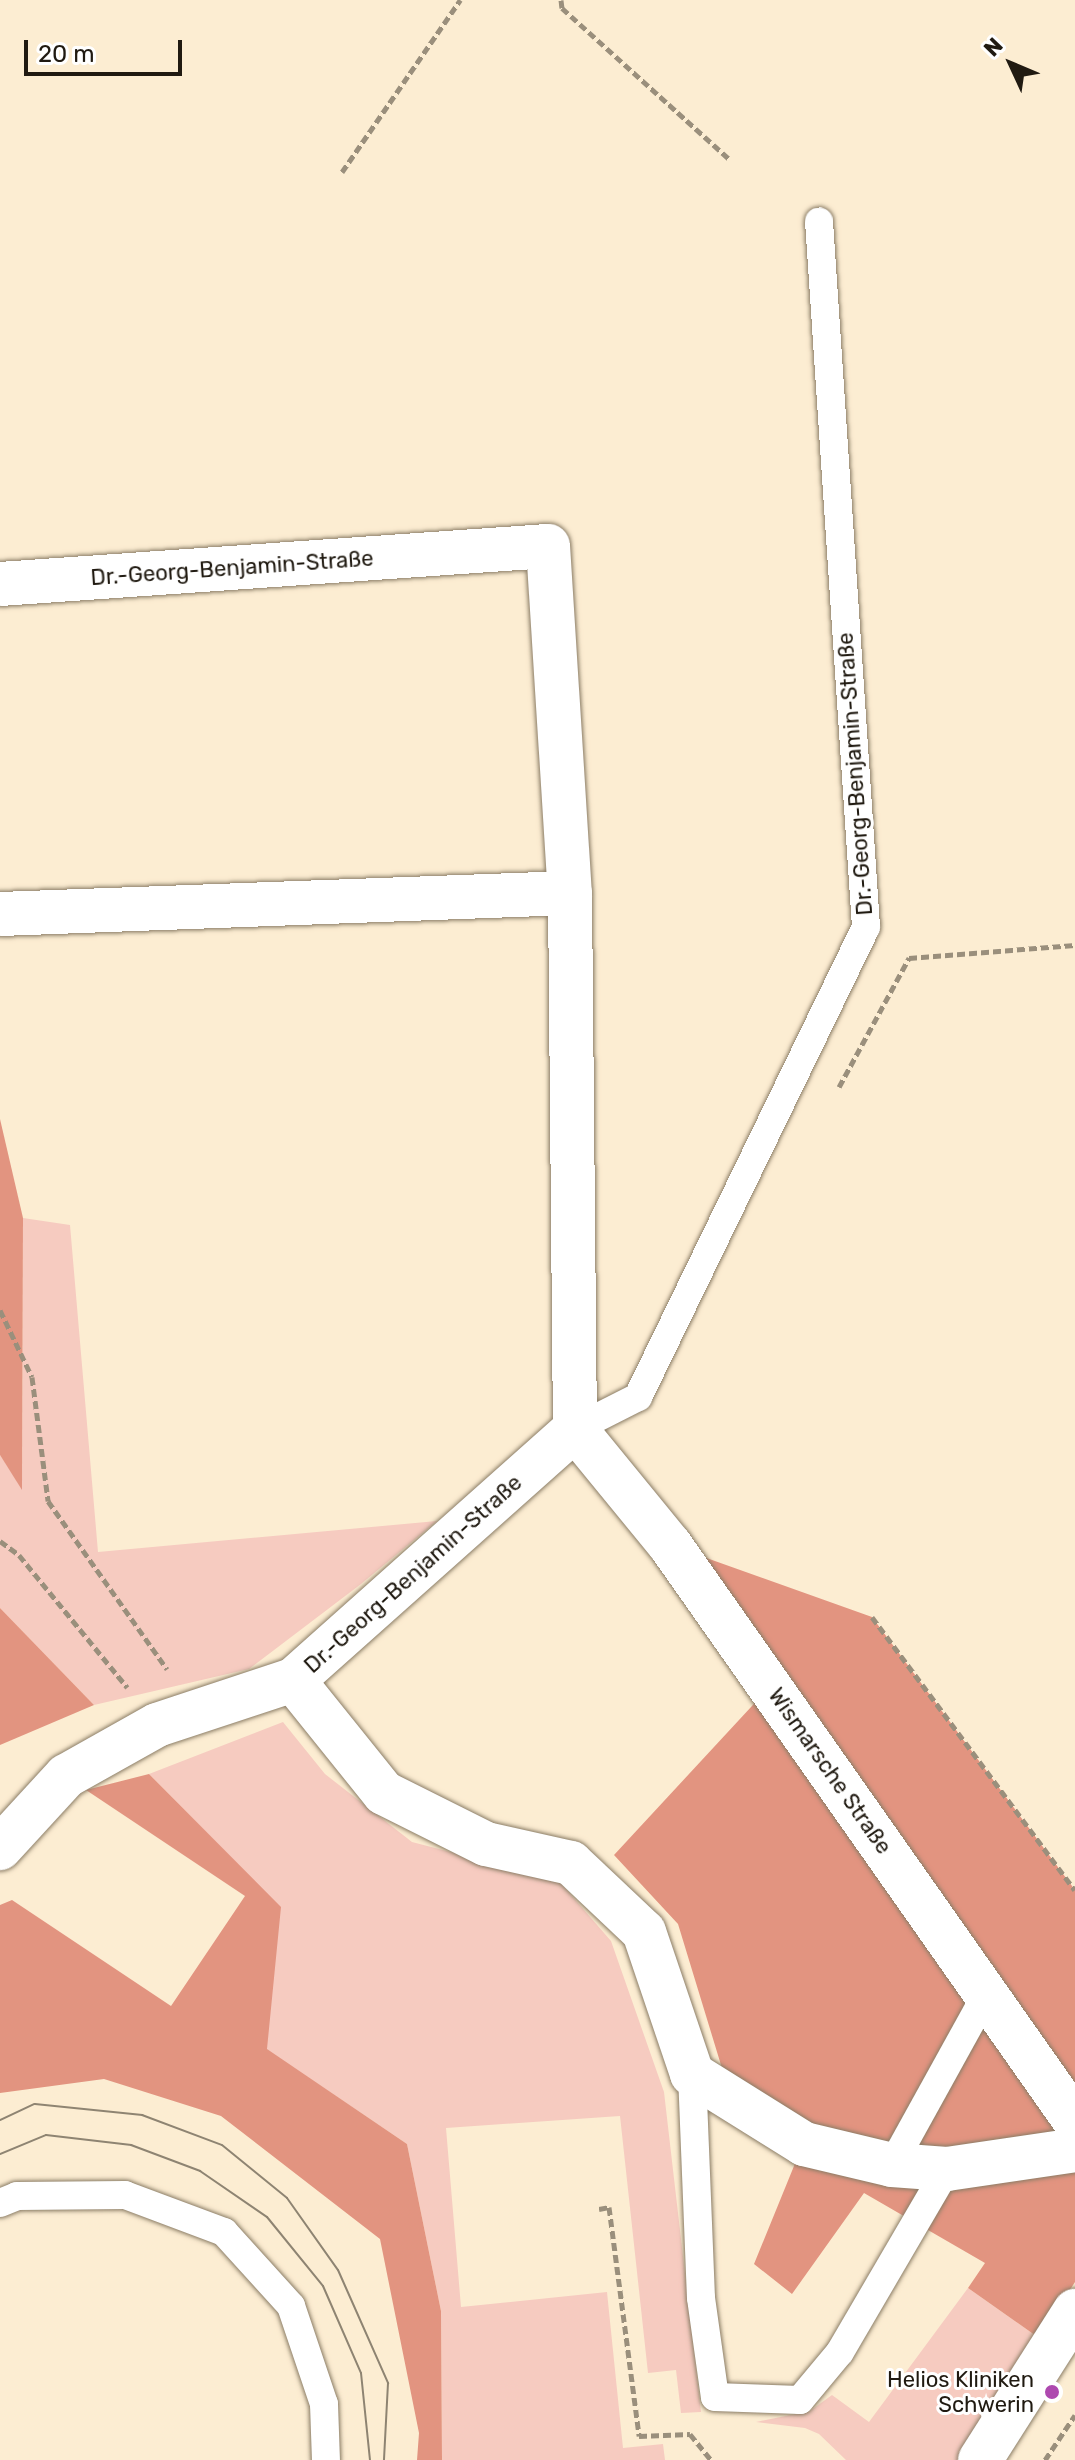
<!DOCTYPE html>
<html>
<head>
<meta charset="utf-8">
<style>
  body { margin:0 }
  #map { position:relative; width:1075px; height:2460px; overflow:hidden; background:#fcedd2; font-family:Rubik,sans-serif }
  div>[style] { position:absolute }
  .green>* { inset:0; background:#f6cbc0 }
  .forest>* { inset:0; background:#e29480 }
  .path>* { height:5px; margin-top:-2.5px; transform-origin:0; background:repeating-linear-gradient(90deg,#9a8f7c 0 8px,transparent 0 12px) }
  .roads { filter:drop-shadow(0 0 2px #8b7d66) drop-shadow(0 0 2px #8b7d66) }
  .lane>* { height:28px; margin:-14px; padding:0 14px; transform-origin:14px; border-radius:14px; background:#fff }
  .street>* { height:44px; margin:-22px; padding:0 22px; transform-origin:22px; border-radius:22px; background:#fff }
  .tram>* { height:2px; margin:-1px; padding:0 1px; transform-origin:1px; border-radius:1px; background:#8e8472 }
  .dots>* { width:22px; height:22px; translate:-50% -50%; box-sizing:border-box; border:4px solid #fff; border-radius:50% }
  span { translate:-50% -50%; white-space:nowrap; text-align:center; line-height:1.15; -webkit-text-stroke:6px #fff; paint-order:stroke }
  .street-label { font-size:22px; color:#201a11 }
  .poi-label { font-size:22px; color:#201a11 }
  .right { translate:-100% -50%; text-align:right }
  .north { position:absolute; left:971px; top:24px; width:80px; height:80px; -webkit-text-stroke:6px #fff; paint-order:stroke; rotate:314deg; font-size:22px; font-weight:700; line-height:32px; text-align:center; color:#201a11 }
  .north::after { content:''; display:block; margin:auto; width:28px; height:36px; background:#201a11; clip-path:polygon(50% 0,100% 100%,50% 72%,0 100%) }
  .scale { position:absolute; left:24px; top:40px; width:158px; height:36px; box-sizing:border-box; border:4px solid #201a11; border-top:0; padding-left:10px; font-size:24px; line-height:28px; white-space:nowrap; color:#201a11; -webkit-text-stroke:6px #fff; paint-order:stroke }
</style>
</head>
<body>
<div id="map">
  <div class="green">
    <div style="clip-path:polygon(23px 1218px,70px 1225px,98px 1552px,437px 1521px,361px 1584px,249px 1669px,94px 1705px,0 1608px,0 1455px,22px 1488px)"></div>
    <div style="clip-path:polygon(283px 1722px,325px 1774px,412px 1842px,558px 1880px,611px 1941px,664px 2092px,701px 2412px,681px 2413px,676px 2370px,648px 2373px,620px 2116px,446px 2128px,461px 2307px,607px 2292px,623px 2448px,663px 2444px,665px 2460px,442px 2460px,441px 2311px,407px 2144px,266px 2049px,280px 1907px,149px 1774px)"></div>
    <div style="clip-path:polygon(968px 2288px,1039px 2338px,957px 2460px,846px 2460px,819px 2434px,805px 2428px,756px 2422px,810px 2411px,832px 2395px,869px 2422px)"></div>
  </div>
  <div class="forest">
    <div style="clip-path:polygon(0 1119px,23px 1218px,22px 1490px,0 1455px)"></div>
    <div style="clip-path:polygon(670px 1545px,872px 1617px,1075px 1890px,1075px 2282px,1039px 2338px,968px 2288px,985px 2263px,864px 2193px,792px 2294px,754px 2264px,805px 2139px,728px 2088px,678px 1924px,614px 1855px,776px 1680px)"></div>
    <div style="clip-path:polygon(0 1608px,94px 1705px,0 1745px)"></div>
    <div style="clip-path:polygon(149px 1774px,281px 1907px,267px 2049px,407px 2144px,441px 2311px,442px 2460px,417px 2460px,419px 2433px,380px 2239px,221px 2116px,104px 2079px,0 2093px,0 1905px,12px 1900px,171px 2006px,245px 1896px,86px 1790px)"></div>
  </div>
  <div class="path">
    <div style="left:561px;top:0;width:8px;rotate:83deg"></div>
    <div style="left:562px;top:8px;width:227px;rotate:42.1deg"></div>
    <div style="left:342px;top:172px;width:209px;rotate:-55.5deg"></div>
    <div style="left:839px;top:1087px;width:147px;rotate:-61.5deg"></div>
    <div style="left:909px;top:958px;width:167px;rotate:-4.5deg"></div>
    <div style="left:0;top:1310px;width:74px;rotate:64.5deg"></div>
    <div style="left:32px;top:1377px;width:125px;rotate:82.6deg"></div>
    <div style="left:48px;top:1501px;width:206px;rotate:54.7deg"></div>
    <div style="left:0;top:1541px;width:24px;rotate:36deg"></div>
    <div style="left:19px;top:1555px;width:171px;rotate:50.7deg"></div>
    <div style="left:872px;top:1617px;width:340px;rotate:53.4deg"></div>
    <div style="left:599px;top:2209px;width:10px;rotate:-11deg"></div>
    <div style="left:609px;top:2207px;width:231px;rotate:82.5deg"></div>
    <div style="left:639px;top:2436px;width:51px;rotate:-2.2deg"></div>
    <div style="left:690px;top:2434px;width:33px;rotate:51deg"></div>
    <div style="left:1045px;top:2460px;width:54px;rotate:-56.3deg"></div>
  </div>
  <div class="roads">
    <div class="lane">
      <div style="left:575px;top:1429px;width:71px;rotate:-26.9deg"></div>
      <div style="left:638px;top:1397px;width:522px;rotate:-64.12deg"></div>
      <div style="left:866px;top:927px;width:707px;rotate:-93.81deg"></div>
      <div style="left:692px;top:2074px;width:224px;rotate:87.7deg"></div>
      <div style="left:701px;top:2298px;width:100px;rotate:82deg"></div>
      <div style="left:715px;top:2397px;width:85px;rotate:2deg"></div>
      <div style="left:800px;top:2400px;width:62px;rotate:-50.2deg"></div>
      <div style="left:840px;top:2352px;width:212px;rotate:-59.7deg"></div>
      <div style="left:892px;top:2165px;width:194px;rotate:-61.1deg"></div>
      <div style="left:0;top:2203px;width:18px;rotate:-22deg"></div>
      <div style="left:17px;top:2196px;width:108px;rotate:-0.5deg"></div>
      <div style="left:125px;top:2195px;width:106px;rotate:20.5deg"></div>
      <div style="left:224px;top:2232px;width:100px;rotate:47.8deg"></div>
      <div style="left:291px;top:2306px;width:103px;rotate:71.4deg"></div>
      <div style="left:324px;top:2404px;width:56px;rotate:88deg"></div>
    </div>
    <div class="street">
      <div style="left:0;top:584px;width:549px;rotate:-3.97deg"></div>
      <div style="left:548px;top:546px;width:348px;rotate:86.4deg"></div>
      <div style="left:570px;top:893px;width:536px;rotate:89.47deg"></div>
      <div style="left:575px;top:1429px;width:378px;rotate:138.3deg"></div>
      <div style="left:293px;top:1680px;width:143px;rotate:161.7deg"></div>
      <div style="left:157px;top:1725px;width:104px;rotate:150.7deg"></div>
      <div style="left:66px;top:1776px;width:98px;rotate:132.5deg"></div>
      <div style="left:0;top:914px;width:570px;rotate:-2.11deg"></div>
      <div style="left:575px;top:1429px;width:150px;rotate:50.7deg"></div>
      <div style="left:670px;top:1545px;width:704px;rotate:54.89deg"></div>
      <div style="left:293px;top:1680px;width:145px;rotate:51.2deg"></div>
      <div style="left:384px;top:1793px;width:114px;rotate:26.6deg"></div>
      <div style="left:486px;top:1844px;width:87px;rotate:12.6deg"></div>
      <div style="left:571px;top:1863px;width:100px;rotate:43.4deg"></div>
      <div style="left:644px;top:1932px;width:150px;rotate:71.3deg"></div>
      <div style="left:692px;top:2074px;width:132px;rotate:32deg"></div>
      <div style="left:804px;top:2144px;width:90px;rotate:13.4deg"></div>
      <div style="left:892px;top:2165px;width:55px;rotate:4.2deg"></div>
      <div style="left:947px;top:2169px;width:129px;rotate:-8.4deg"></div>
      <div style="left:980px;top:2460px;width:177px;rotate:-57.5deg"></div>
    </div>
  </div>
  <div class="tram">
    <div style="left:0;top:2120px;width:38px;rotate:-25deg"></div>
    <div style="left:35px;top:2104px;width:108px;rotate:5.9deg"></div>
    <div style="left:142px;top:2115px;width:85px;rotate:20.6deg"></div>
    <div style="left:222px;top:2145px;width:84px;rotate:39.2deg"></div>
    <div style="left:287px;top:2198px;width:88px;rotate:54.7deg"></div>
    <div style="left:338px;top:2270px;width:124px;rotate:66.1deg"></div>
    <div style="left:388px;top:2383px;width:77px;rotate:93deg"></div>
    <div style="left:0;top:2154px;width:50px;rotate:-22.4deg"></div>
    <div style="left:46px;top:2135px;width:86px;rotate:6.7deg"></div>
    <div style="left:131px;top:2145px;width:74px;rotate:20.6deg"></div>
    <div style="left:200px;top:2171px;width:81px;rotate:34.5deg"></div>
    <div style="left:267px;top:2217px;width:89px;rotate:50.9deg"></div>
    <div style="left:323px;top:2286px;width:95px;rotate:66.4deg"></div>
    <div style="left:361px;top:2373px;width:87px;rotate:84.1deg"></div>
  </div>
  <div class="dots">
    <div style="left:1052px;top:2392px;background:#ae49af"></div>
  </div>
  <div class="street-label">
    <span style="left:232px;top:568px;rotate:-4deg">Dr.-Georg-Benjamin-Straße</span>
    <span style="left:855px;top:774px;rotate:-94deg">Dr.-Georg-Benjamin-Straße</span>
    <span style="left:413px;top:1574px;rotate:-42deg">Dr.-Georg-Benjamin-Straße</span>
    <span style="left:830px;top:1771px;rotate:55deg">Wismarsche Straße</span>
  </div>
  <div class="poi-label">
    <span class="right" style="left:1034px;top:2392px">Helios Kliniken<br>Schwerin</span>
  </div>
  <div class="north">N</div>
  <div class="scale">20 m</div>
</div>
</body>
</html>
